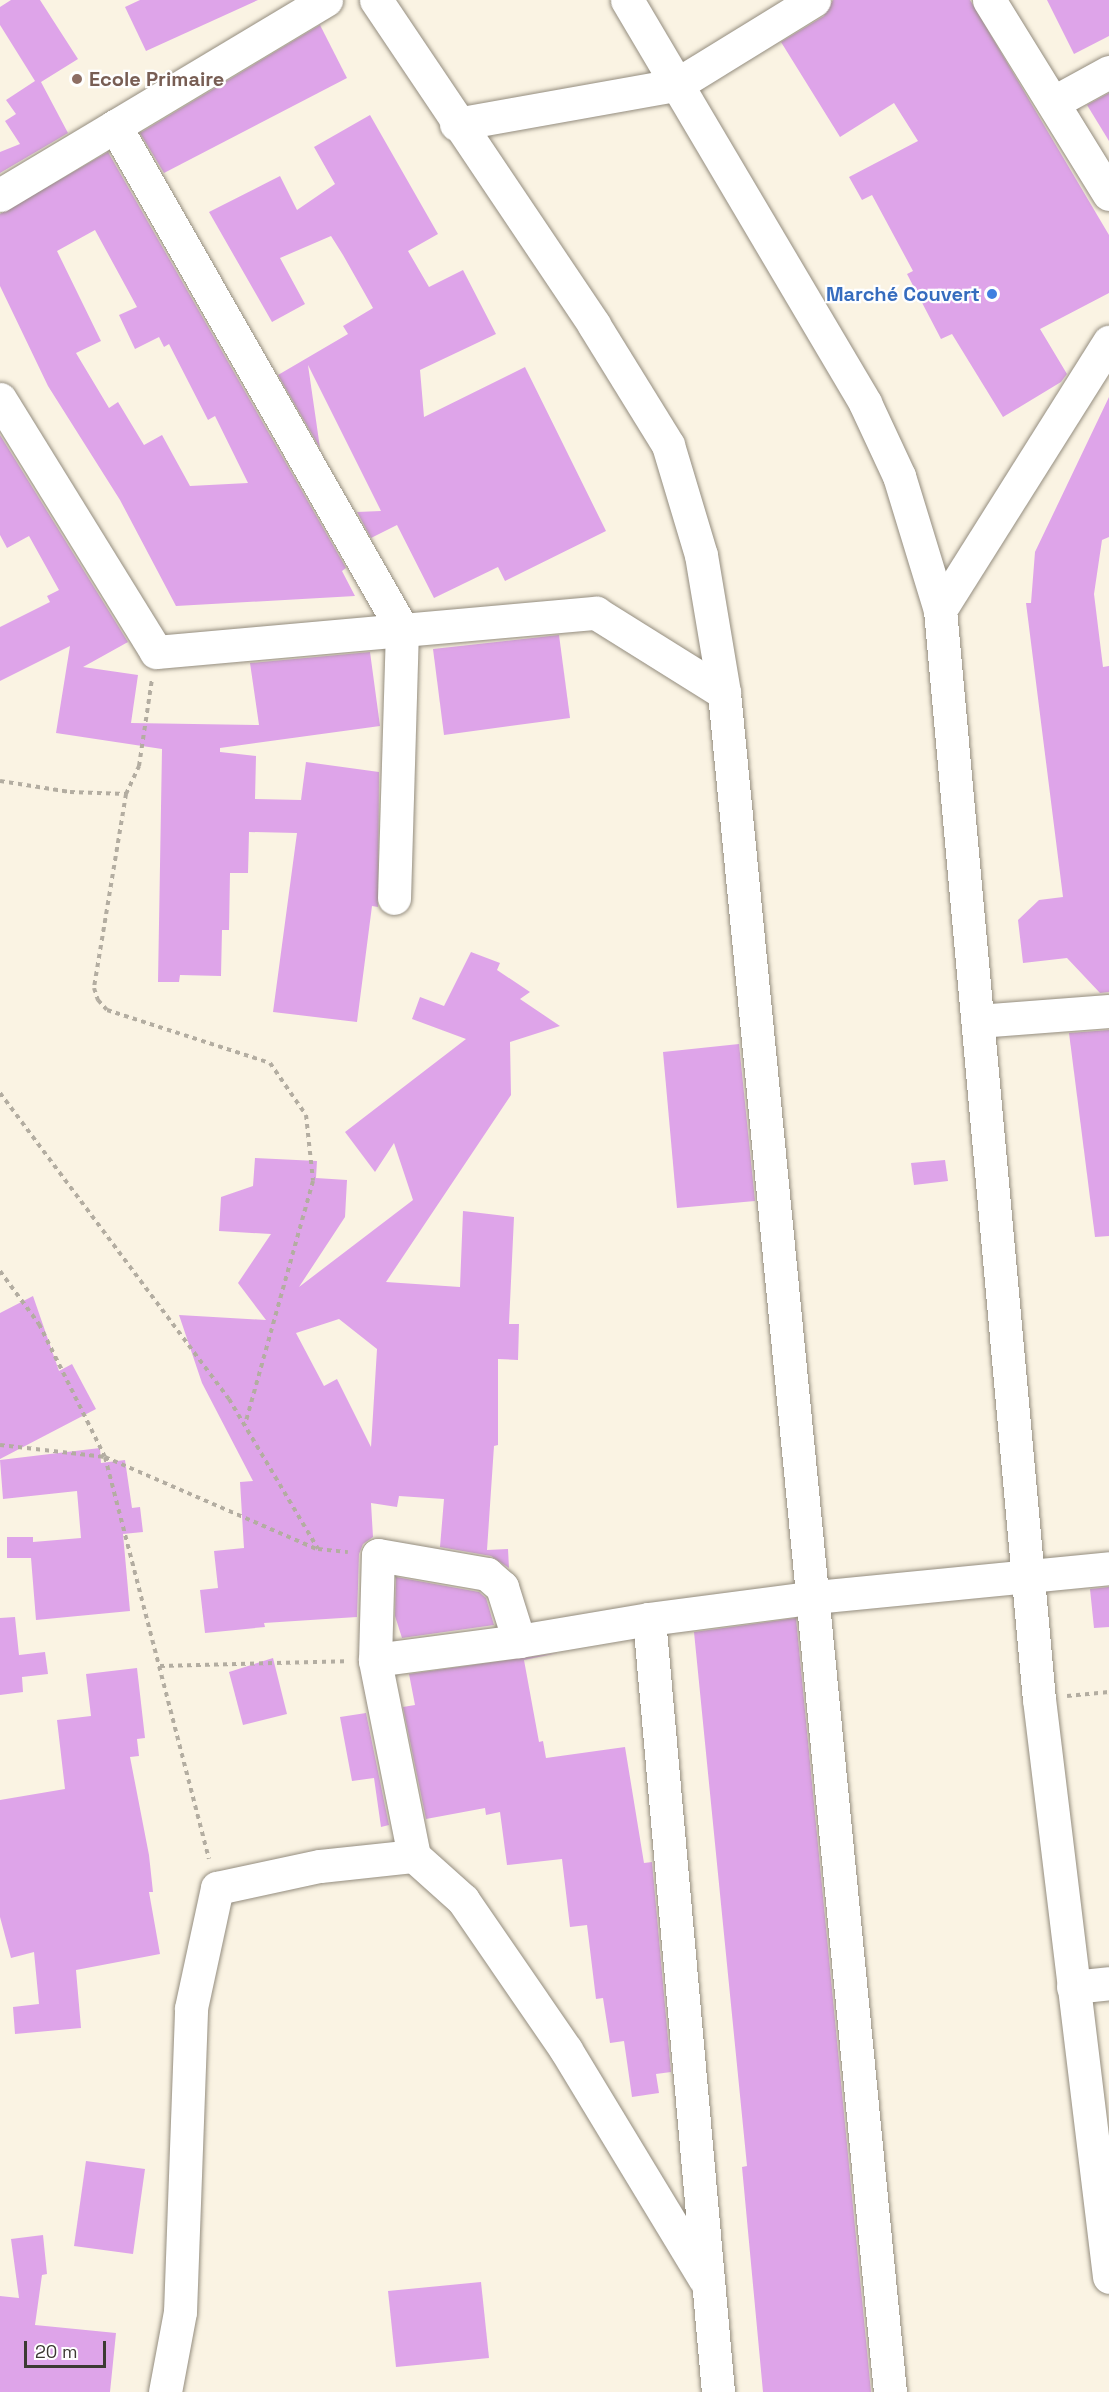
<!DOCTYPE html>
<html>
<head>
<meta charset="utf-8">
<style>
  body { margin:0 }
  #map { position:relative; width:1109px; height:2392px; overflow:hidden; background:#faf3e3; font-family:"Space Grotesk",sans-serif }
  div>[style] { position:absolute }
  .building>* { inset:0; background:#dea4e9 }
  .path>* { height:4px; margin-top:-2px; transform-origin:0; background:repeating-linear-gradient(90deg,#b3ada1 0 4.5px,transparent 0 9px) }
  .roads { filter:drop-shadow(0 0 2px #948d7f) drop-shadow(0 0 2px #948d7f) }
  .minor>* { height:33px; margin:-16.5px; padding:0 16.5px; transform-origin:16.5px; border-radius:16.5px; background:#fff }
  .dots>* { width:16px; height:16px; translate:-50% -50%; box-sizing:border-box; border:3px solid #fff; border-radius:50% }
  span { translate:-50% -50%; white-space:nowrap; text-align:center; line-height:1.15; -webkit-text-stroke:4.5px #fff; paint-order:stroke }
  .education-label { font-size:20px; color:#785e54; font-weight:700 }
  .left { translate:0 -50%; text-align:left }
  .shop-label { font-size:20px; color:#366cbe; font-weight:700 }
  .right { translate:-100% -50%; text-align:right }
  .scale { position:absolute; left:24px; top:2341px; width:82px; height:27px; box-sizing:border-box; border:3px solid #3d3a34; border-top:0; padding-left:8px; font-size:18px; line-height:21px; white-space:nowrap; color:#3d3a34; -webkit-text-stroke:4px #fff; paint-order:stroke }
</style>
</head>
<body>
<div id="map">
  <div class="building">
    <div style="clip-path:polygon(11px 0,40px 0,78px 59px,41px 82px,68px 133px,0 173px,0 152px,20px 144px,5px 121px,16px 114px,6px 100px,35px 81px,0 25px,0 7px)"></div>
    <div style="clip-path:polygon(140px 0,258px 0,146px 51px,125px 7px)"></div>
    <div style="clip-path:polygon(833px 0,970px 0,1109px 235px,1109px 293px,1040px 329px,1067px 374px,1061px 382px,1003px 417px,952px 334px,941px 339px,907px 274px,913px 271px,872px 195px,862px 200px,849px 177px,918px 141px,894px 103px,840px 137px,781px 42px,824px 16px)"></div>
    <div style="clip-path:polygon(1047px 0,1109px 0,1109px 36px,1074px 54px)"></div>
    <div style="clip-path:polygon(320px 25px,347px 78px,164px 173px,140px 133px)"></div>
    <div style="clip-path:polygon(1109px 93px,1109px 141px,1087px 105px)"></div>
    <div style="clip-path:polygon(370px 115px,438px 234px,408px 251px,429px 287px,463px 270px,496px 334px,420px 370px,424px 417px,525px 367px,606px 531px,505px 581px,498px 567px,434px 598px,397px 525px,371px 538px,357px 512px,381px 511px,308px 365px,320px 448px,278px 375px,348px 334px,343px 326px,373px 308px,343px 255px,331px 236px,280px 258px,305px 304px,272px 322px,209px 212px,280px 176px,297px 210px,335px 184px,314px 147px)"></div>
    <div style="clip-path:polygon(evenodd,108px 152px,346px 568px,342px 571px,355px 596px,176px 606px,120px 500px,48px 386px,0 286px,0 214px,108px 152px,95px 230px,137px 307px,119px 315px,135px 349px,159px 337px,164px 347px,169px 344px,208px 420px,215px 416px,248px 483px,190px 486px,162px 435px,144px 445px,118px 402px,109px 408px,76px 353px,101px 341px,57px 251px,95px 230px)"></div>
    <div style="clip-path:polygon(1109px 397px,1109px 537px,1102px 540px,1094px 594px,1103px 667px,1109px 666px,1109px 992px,1100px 993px,1067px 958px,1023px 963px,1018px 920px,1039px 900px,1063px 897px,1026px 603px,1031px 603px,1035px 552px)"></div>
    <div style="clip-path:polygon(0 435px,128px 642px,83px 667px,138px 675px,131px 723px,259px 725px,250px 663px,370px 652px,380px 726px,220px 748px,220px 752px,256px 756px,255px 799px,301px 800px,306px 762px,379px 772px,378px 907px,372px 906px,357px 1022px,273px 1012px,297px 833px,249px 832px,248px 873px,230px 873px,229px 930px,222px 930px,221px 976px,180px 975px,179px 982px,158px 982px,162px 749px,56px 733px,70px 646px,0 681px,0 627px,50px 602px,47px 596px,59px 590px,29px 536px,7px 548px,0 535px)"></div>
    <div style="clip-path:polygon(559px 635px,570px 718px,444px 735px,433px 649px)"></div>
    <div style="clip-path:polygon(evenodd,471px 952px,500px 963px,497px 970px,530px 992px,520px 999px,560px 1026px,510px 1042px,511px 1095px,386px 1282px,460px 1287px,463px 1211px,514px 1217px,509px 1324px,519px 1324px,518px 1360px,498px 1359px,498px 1445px,494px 1446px,487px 1550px,508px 1549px,509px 1568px,491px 1556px,440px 1547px,444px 1499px,399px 1496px,397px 1507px,371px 1503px,373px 1537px,363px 1544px,359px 1554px,357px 1617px,264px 1623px,265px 1627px,205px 1633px,200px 1590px,218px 1588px,214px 1551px,244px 1548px,240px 1482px,253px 1481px,202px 1383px,179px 1315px,266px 1320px,238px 1283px,271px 1234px,219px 1231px,221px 1197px,253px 1186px,255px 1158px,317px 1161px,316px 1178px,347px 1180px,345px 1217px,299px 1287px,413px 1200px,394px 1143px,375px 1172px,345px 1132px,466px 1039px,412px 1019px,420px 997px,444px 1006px,471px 952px,339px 1319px,377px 1349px,371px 1447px,337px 1379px,324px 1386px,296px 1333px,339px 1319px)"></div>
    <div style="clip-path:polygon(1109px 1030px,1109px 1236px,1095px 1237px,1069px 1033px)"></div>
    <div style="clip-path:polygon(739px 1044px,755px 1201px,677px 1208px,663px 1052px)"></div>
    <div style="clip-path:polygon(945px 1160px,948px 1181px,914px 1185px,911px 1163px)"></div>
    <div style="clip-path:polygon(33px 1296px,59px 1371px,72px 1364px,96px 1409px,0 1459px,0 1313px)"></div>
    <div style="clip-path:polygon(100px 1448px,101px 1463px,125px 1460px,132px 1508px,140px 1507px,143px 1532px,123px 1534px,130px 1611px,36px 1620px,31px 1558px,7px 1558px,7px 1537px,33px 1537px,33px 1542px,81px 1538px,77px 1491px,3px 1499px,0 1460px)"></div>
    <div style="clip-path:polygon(396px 1577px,479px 1592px,486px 1598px,494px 1625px,402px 1638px,395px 1616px)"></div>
    <div style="clip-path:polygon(1109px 1587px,1109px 1627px,1094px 1628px,1090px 1589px)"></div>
    <div style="clip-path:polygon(15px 1617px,19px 1655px,45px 1652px,48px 1674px,22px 1677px,23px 1692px,0 1695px,0 1618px)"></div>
    <div style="clip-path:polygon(796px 1618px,871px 2392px,763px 2392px,742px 2167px,747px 2166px,694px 1632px)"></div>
    <div style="clip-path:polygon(558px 1653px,524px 1660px,539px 1742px,543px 1741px,546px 1758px,625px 1747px,644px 1863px,652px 1862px,671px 2072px,656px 2074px,659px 2093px,632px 2097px,624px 2041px,610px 2043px,603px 1998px,596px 1999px,587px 1925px,570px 1927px,562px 1859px,507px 1865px,500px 1812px,486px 1815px,485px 1808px,426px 1819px,403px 1707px,415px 1705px,409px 1674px)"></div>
    <div style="clip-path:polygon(273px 1658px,287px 1714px,243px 1725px,229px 1672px)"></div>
    <div style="clip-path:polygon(137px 1668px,145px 1738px,137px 1739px,139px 1756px,130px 1757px,149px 1855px,153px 1892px,149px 1892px,160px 1954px,76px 1970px,81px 2028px,15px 2034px,13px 2007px,39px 2004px,34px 1952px,11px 1958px,0 1917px,0 1800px,65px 1789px,57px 1720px,91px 1716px,86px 1674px)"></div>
    <div style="clip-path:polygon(366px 1713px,389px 1825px,381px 1827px,374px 1778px,352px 1781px,340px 1717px)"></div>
    <div style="clip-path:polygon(86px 2161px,145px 2169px,133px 2254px,74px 2246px)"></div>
    <div style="clip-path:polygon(43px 2235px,47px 2274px,42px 2275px,35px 2325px,116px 2333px,110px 2392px,0 2392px,0 2296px,19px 2298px,11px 2239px)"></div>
    <div style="clip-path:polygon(481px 2282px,489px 2358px,396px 2367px,388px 2291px)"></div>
  </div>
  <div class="path">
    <div style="left:0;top:781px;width:71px;rotate:8.9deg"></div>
    <div style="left:70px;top:792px;width:56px;rotate:2deg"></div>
    <div style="left:126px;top:794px;width:31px;rotate:-65deg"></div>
    <div style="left:139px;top:766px;width:88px;rotate:-81.5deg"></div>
    <div style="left:126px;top:794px;width:197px;rotate:99.4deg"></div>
    <div style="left:94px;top:988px;width:13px;rotate:72deg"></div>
    <div style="left:98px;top:1000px;width:13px;rotate:48deg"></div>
    <div style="left:107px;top:1010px;width:171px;rotate:18deg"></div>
    <div style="left:270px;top:1063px;width:63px;rotate:55.3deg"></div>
    <div style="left:306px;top:1115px;width:66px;rotate:83.9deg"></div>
    <div style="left:313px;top:1181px;width:253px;rotate:105.6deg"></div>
    <div style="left:0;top:1093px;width:382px;rotate:53.2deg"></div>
    <div style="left:229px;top:1399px;width:174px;rotate:59.3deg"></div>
    <div style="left:318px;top:1549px;width:30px;rotate:6deg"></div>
    <div style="left:0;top:1271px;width:66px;rotate:53.7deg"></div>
    <div style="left:39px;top:1324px;width:148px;rotate:63.6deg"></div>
    <div style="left:105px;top:1457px;width:231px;rotate:23.5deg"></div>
    <div style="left:0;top:1445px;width:106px;rotate:6.5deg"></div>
    <div style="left:105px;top:1457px;width:415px;rotate:75.5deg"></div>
    <div style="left:160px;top:1666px;width:186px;rotate:-1.5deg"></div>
    <div style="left:1067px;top:1696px;width:42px;rotate:-5.4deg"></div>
  </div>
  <div class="roads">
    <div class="minor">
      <div style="left:376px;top:0;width:391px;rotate:56.1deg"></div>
      <div style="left:594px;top:325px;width:141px;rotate:58.3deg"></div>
      <div style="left:668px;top:445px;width:115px;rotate:73.3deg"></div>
      <div style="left:701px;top:555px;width:140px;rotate:80.5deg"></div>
      <div style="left:724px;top:693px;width:1707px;rotate:84.42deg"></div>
      <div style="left:627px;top:0;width:468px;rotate:59.4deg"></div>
      <div style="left:865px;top:403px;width:81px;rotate:65deg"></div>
      <div style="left:899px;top:476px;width:140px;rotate:73deg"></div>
      <div style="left:940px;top:610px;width:1093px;rotate:84.81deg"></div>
      <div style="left:1039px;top:1699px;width:582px;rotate:83.09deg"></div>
      <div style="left:989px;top:0;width:228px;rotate:58.3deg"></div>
      <div style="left:1054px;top:102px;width:63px;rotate:-28.6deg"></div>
      <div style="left:456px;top:124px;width:223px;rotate:-10.1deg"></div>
      <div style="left:676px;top:85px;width:162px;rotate:-31.6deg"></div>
      <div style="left:115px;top:126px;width:579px;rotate:60.29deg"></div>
      <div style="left:402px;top:629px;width:269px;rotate:91.7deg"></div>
      <div style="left:0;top:195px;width:380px;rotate:-30.9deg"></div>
      <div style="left:0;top:399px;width:297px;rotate:58.3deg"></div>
      <div style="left:156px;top:652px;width:442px;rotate:-5.1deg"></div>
      <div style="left:596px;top:613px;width:151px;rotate:32deg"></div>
      <div style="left:940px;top:610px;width:317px;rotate:-57.8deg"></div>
      <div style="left:978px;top:1021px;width:131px;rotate:-4.4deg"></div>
      <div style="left:375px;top:1660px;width:145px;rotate:-7.5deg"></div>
      <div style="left:414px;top:1856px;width:200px;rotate:-101.3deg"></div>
      <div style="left:375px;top:1660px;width:105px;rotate:-88.4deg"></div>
      <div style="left:378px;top:1555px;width:111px;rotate:9.9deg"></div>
      <div style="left:487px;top:1574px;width:20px;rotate:41deg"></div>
      <div style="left:502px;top:1587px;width:57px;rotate:72.5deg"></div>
      <div style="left:519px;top:1641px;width:132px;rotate:-9.6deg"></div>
      <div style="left:1073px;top:1987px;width:36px;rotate:-6deg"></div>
      <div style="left:165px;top:2392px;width:81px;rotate:-79.4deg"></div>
      <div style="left:180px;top:2312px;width:304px;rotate:-87.9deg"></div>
      <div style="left:191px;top:2008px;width:123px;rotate:-77.8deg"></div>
      <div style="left:217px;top:1888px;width:105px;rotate:-12.1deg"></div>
      <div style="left:320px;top:1866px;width:95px;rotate:-6.1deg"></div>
      <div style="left:414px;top:1856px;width:66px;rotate:41.9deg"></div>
      <div style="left:463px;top:1900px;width:182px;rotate:55.5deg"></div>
      <div style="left:566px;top:2050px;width:267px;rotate:58.8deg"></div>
      <div style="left:718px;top:2392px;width:776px;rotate:-95.1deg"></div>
      <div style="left:649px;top:1619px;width:167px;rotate:-7.5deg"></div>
      <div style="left:815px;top:1597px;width:295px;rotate:-5.6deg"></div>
    </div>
  </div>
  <div class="dots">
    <div style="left:77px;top:79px;background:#8d6e63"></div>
    <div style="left:992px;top:294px;background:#3f7fe0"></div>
  </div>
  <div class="education-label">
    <span class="left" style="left:89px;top:79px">Ecole Primaire</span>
  </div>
  <div class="shop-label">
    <span class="right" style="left:980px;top:294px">Marché Couvert</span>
  </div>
  <div class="scale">20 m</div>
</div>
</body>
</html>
